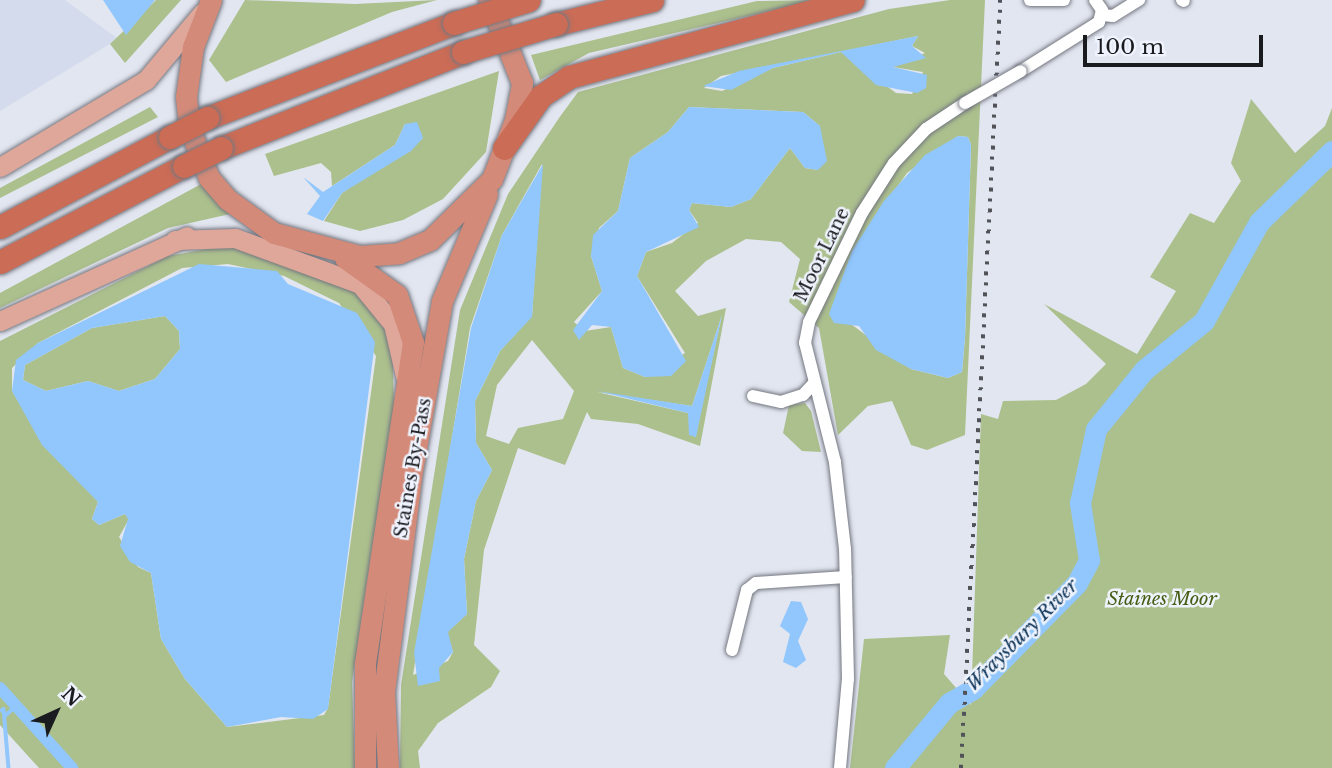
<!DOCTYPE html>
<html>
<head>
<meta charset="utf-8">
<style>
  body { margin:0 }
  #map { position:relative; width:1332px; height:768px; overflow:hidden; background:#e2e6f0; font-family:"Libre Baskerville",serif }
  div>[style] { position:absolute }
  .built>* { inset:0; background:#d4dbec }
  .green>* { inset:0; background:#acc08d }
  .water>* { inset:0; background:#91c7fd }
  .stream>* { height:3.5px; margin:-1.75px; padding:0 1.75px; transform-origin:1.75px; border-radius:1.75px; background:#91c7fd }
  .canal>* { height:12px; margin:-6px; padding:0 6px; transform-origin:6px; border-radius:6px; background:#91c7fd }
  .river>* { height:21px; margin:-10.5px; padding:0 10.5px; transform-origin:10.5px; border-radius:10.5px; background:#91c7fd }
  .roads { filter:drop-shadow(0 0 2px #747780) drop-shadow(0 0 2px #747780) }
  .minor>* { height:12px; margin:-6px; padding:0 6px; transform-origin:6px; border-radius:6px; background:#fff }
  .primary>* { height:19px; margin:-9.5px; padding:0 9.5px; transform-origin:9.5px; border-radius:9.5px; background:#dfa79a }
  .trunk>* { height:21px; margin:-10.5px; padding:0 10.5px; transform-origin:10.5px; border-radius:10.5px; background:#d48a78 }
  .motorway>* { height:23px; margin:-11.5px; padding:0 11.5px; transform-origin:11.5px; border-radius:11.5px; background:#ca6c56 }
  .rail>* { height:3.5px; margin-top:-1.75px; transform-origin:0; background:repeating-linear-gradient(90deg,#515359 0 3.5px,transparent 0 10.5px) }
  .bridges { filter:drop-shadow(0 0 2px #747780) drop-shadow(0 0 2px #747780) }
  .minor-bridge>* { height:12px; margin:-6px; padding:0 6px; transform-origin:6px; border-radius:6px; background:#fff }
  .motorway-bridge>* { height:23px; margin:-11.5px; padding:0 11.5px; transform-origin:11.5px; border-radius:11.5px; background:#ca6c56 }
  span { translate:-50% -50%; white-space:nowrap; text-align:center; line-height:1.15; -webkit-text-stroke:5px #eff3fd; paint-order:stroke }
  .street-label { font-size:18px; color:#1a1b1f }
  .park-label { font-size:18px; color:#475d13; font-style:italic }
  .water-label { font-size:19px; color:#0c3356; font-style:italic }
  .north { position:absolute; left:21px; top:677px; width:70px; height:70px; -webkit-text-stroke:5px #eff3fd; paint-order:stroke; rotate:45deg; font-size:19px; font-weight:700; line-height:28px; text-align:center; color:#1a1b1f }
  .north::after { content:''; display:block; margin:auto; width:24px; height:32px; background:#1a1b1f; clip-path:polygon(50% 0,100% 100%,50% 72%,0 100%) }
  .scale { position:absolute; left:1083px; top:35px; width:180px; height:32px; box-sizing:border-box; border:4px solid #1a1b1f; border-top:0; padding-left:9px; font-size:21px; line-height:24px; white-space:nowrap; color:#1a1b1f; -webkit-text-stroke:5px #eff3fd; paint-order:stroke }
</style>
</head>
<body>
<div id="map">
  <div class="built">
    <div style="clip-path:polygon(0 0,65px 0,118px 39px,0 111px)"></div>
  </div>
  <div class="green">
    <div style="clip-path:polygon(156px 0,181px 0,125px 63px,110px 44px)"></div>
    <div style="clip-path:polygon(245px 0,355px 4px,437px 0,392px 12px,226px 82px,209px 60px)"></div>
    <div style="clip-path:polygon(816px 0,589px 53px,540px 80px,531px 55px,757px 1px)"></div>
    <div style="clip-path:polygon(evenodd,950px 0,985px 0,965px 435px,927px 450px,911px 445px,892px 401px,868px 406px,838px 435px,819px 328px,789px 302px,800px 259px,781px 242px,746px 239px,706px 261px,675px 291px,698px 316px,726px 308px,700px 446px,638px 424px,591px 419px,587px 412px,565px 465px,518px 448px,484px 550px,474px 645px,500px 671px,491px 687px,438px 723px,418px 751px,420px 768px,400px 768px,401px 685px,460px 310px,508px 194px,559px 118px,578px 92px,889px 9px,950px 0,918px 36px,912px 46px,925px 53px,893px 67px,923px 72px,912px 94px,896px 93px,841px 52px,773px 68px,722px 91px,704px 88px,721px 76px,918px 36px,950px 0,689px 107px,803px 112px,820px 126px,818px 170px,805px 168px,790px 148px,751px 199px,731px 207px,692px 203px,689px 210px,698px 223px,672px 243px,646px 252px,637px 276px,685px 353px,645px 377px,623px 368px,611px 327px,585px 331px,574px 322px,602px 291px,591px 256px,599px 228px,618px 211px,630px 158px,668px 132px,689px 107px,950px 0,958px 136px,968px 137px,971px 145px,965px 338px,962px 372px,948px 378px,911px 369px,851px 324px,852px 252px,907px 173px,958px 136px,950px 0,542px 164px,532px 316px,500px 351px,475px 401px,476px 443px,492px 470px,476px 501px,464px 559px,467px 614px,447px 632px,453px 652px,448px 661px,413px 675px,470px 328px,502px 235px,542px 164px,950px 0,722px 315px,695px 437px,688px 413px,597px 392px,692px 406px,722px 315px,950px 0,532px 340px,574px 391px,563px 419px,518px 428px,509px 444px,486px 436px,497px 385px,532px 340px)"></div>
    <div style="clip-path:polygon(499px 71px,486px 152px,443px 199px,403px 220px,360px 231px,324px 221px,342px 193px,423px 138px,405px 124px,395px 145px,332px 186px,331px 172px,321px 163px,274px 176px,265px 154px)"></div>
    <div style="clip-path:polygon(1251px 99px,1295px 153px,1325px 126px,1332px 108px,1332px 768px,850px 768px,864px 639px,950px 635px,944px 674px,971px 705px,981px 414px,998px 419px,1003px 401px,1056px 400px,1086px 384px,1106px 364px,1044px 304px,1137px 354px,1176px 291px,1150px 277px,1190px 213px,1214px 223px,1241px 181px,1231px 163px)"></div>
    <div style="clip-path:polygon(150px 107px,158px 117px,0 198px,0 188px)"></div>
    <div style="clip-path:polygon(203px 183px,230px 214px,168px 228px,0 308px,0 293px)"></div>
    <div style="clip-path:polygon(evenodd,229px 245px,352px 287px,392px 338px,394px 404px,352px 682px,355px 768px,39px 768px,0 725px,0 341px,168px 256px,229px 245px,228px 264px,284px 276px,339px 303px,376px 356px,328px 708px,324px 715px,227px 727px,185px 679px,161px 639px,151px 573px,138px 567px,119px 537px,129px 519px,125px 514px,99px 525px,92px 519px,98px 502px,22px 407px,12px 391px,12px 368px,38px 343px,182px 268px,228px 264px)"></div>
    <div style="clip-path:polygon(165px 316px,179px 331px,180px 349px,155px 379px,119px 391px,88px 381px,46px 391px,23px 380px,25px 365px,92px 328px)"></div>
    <div style="clip-path:polygon(805px 403px,811px 411px,821px 452px,802px 451px,783px 433px,789px 405px)"></div>
  </div>
  <div class="water">
    <div style="clip-path:polygon(103px 0,155px 0,126px 35px)"></div>
    <div style="clip-path:polygon(918px 36px,912px 46px,926px 58px,893px 67px,927px 75px,926px 88px,917px 93px,876px 85px,841px 52px,773px 68px,731px 90px,703px 86px,739px 71px)"></div>
    <div style="clip-path:polygon(689px 107px,803px 112px,820px 126px,827px 161px,818px 170px,805px 168px,790px 148px,751px 199px,731px 207px,692px 203px,689px 210px,699px 227px,646px 252px,637px 276px,686px 361px,671px 376px,645px 377px,623px 368px,611px 327px,592px 325px,579px 340px,573px 330px,602px 291px,591px 256px,593px 235px,618px 211px,630px 158px,668px 132px)"></div>
    <div style="clip-path:polygon(417px 122px,423px 138px,411px 151px,342px 193px,323px 221px,307px 214px,320px 196px,303px 177px,323px 192px,395px 145px,405px 124px)"></div>
    <div style="clip-path:polygon(958px 136px,968px 137px,971px 145px,965px 338px,962px 372px,948px 378px,911px 369px,876px 350px,859px 326px,834px 323px,829px 314px,852px 251px,884px 201px,925px 155px)"></div>
    <div style="clip-path:polygon(543px 164px,532px 317px,500px 351px,475px 401px,476px 443px,492px 470px,476px 501px,464px 559px,467px 614px,448px 632px,453px 652px,439px 668px,440px 681px,418px 686px,414px 653px,471px 328px,502px 235px)"></div>
    <div style="clip-path:polygon(evenodd,199px 264px,277px 271px,288px 284px,357px 313px,375px 342px,328px 709px,313px 719px,281px 717px,227px 727px,185px 679px,161px 639px,151px 573px,130px 562px,120px 546px,128px 519px,125px 514px,99px 525px,92px 519px,98px 502px,42px 445px,12px 391px,16px 360px,38px 343px,199px 264px,165px 316px,179px 331px,180px 349px,155px 379px,119px 391px,88px 381px,46px 391px,23px 380px,25px 365px,92px 328px,165px 316px)"></div>
    <div style="clip-path:polygon(722px 315px,696px 437px,689px 435px,688px 413px,597px 391px,692px 406px)"></div>
    <div style="clip-path:polygon(791px 601px,801px 602px,808px 619px,798px 641px,806px 660px,796px 668px,783px 662px,790px 634px,780px 626px)"></div>
  </div>
  <div class="stream">
    <div style="left:4px;top:709px;width:59px;rotate:85.2deg"></div>
    <div style="left:2px;top:710px;width:6px;rotate:51deg"></div>
    <div style="left:6px;top:715px;width:13px;rotate:-42deg"></div>
  </div>
  <div class="canal">
    <div style="left:0;top:688px;width:108px;rotate:48deg"></div>
  </div>
  <div class="river">
    <div style="left:895px;top:768px;width:85px;rotate:-50.3deg"></div>
    <div style="left:949px;top:703px;width:28px;rotate:-30deg"></div>
    <div style="left:973px;top:689px;width:148px;rotate:-45.5deg"></div>
    <div style="left:1077px;top:583px;width:26px;rotate:-62deg"></div>
    <div style="left:1089px;top:560px;width:58px;rotate:-99deg"></div>
    <div style="left:1080px;top:503px;width:76px;rotate:-77.8deg"></div>
    <div style="left:1096px;top:429px;width:76px;rotate:-50.9deg"></div>
    <div style="left:1144px;top:370px;width:77px;rotate:-39.2deg"></div>
    <div style="left:1204px;top:321px;width:113px;rotate:-60.9deg"></div>
    <div style="left:1259px;top:222px;width:102px;rotate:-44.2deg"></div>
  </div>
  <div class="roads">
    <div class="minor">
      <div style="left:1030px;top:0;width:34px"></div>
      <div style="left:1182px;top:0;width:2px;rotate:27deg"></div>
      <div style="left:1102px;top:15px;width:11px;rotate:5deg"></div>
      <div style="left:1113px;top:16px;width:31px;rotate:-32deg"></div>
      <div style="left:1021px;top:71px;width:92px;rotate:-32.1deg"></div>
      <div style="left:1099px;top:22px;width:12px;rotate:-76deg"></div>
      <div style="left:1102px;top:10px;width:12px;rotate:-125deg"></div>
      <div style="left:753px;top:396px;width:29px;rotate:12deg"></div>
      <div style="left:781px;top:402px;width:23px;rotate:-18deg"></div>
      <div style="left:803px;top:395px;width:16px;rotate:-47deg"></div>
      <div style="left:732px;top:650px;width:62px;rotate:-76deg"></div>
      <div style="left:747px;top:590px;width:11px;rotate:-38deg"></div>
      <div style="left:756px;top:583px;width:90px;rotate:-3.8deg"></div>
      <div style="left:840px;top:768px;width:89px;rotate:-84.9deg"></div>
      <div style="left:848px;top:679px;width:130px;rotate:-91.3deg"></div>
      <div style="left:845px;top:549px;width:88px;rotate:-96.6deg"></div>
      <div style="left:835px;top:462px;width:123px;rotate:-104.1deg"></div>
      <div style="left:805px;top:343px;width:21px;rotate:-79deg"></div>
      <div style="left:809px;top:322px;width:121px;rotate:-64.1deg"></div>
      <div style="left:862px;top:213px;width:59px;rotate:-57.4deg"></div>
      <div style="left:894px;top:163px;width:47px;rotate:-46.7deg"></div>
      <div style="left:926px;top:129px;width:47px;rotate:-33.7deg"></div>
    </div>
    <div class="primary">
      <div style="left:0;top:167px;width:170px;rotate:-30.8deg"></div>
      <div style="left:146px;top:80px;width:87px;rotate:-50.1deg"></div>
      <div style="left:175px;top:240px;width:60px;rotate:-1.9deg"></div>
      <div style="left:235px;top:238px;width:133px;rotate:20.2deg"></div>
      <div style="left:360px;top:284px;width:52px;rotate:50.5deg"></div>
      <div style="left:393px;top:324px;width:53px;rotate:77deg"></div>
      <div style="left:0;top:321px;width:205px;rotate:-24.4deg"></div>
    </div>
    <div class="trunk">
      <div style="left:211px;top:0;width:50px;rotate:111deg"></div>
      <div style="left:193px;top:47px;width:50px;rotate:98deg"></div>
      <div style="left:186px;top:97px;width:30px;rotate:84deg"></div>
      <div style="left:189px;top:127px;width:55px;rotate:68.6deg"></div>
      <div style="left:209px;top:178px;width:28px;rotate:49deg"></div>
      <div style="left:227px;top:199px;width:58px;rotate:35.9deg"></div>
      <div style="left:274px;top:233px;width:89px;rotate:15deg"></div>
      <div style="left:360px;top:256px;width:39px;rotate:-4deg"></div>
      <div style="left:399px;top:253px;width:34px;rotate:-23deg"></div>
      <div style="left:430px;top:240px;width:87px;rotate:-44.5deg"></div>
      <div style="left:492px;top:179px;width:63px;rotate:-68.7deg"></div>
      <div style="left:515px;top:120px;width:38px;rotate:-79deg"></div>
      <div style="left:522px;top:83px;width:89px;rotate:-111.7deg"></div>
      <div style="left:345px;top:258px;width:64px;rotate:35.4deg"></div>
      <div style="left:397px;top:295px;width:50px;rotate:71.2deg"></div>
      <div style="left:413px;top:342px;width:327px;rotate:98.5deg"></div>
      <div style="left:365px;top:665px;width:103px;rotate:90deg"></div>
      <div style="left:388px;top:768px;width:76px;rotate:-93deg"></div>
      <div style="left:384px;top:692px;width:223px;rotate:-82.8deg"></div>
      <div style="left:412px;top:471px;width:173px;rotate:-80deg"></div>
      <div style="left:442px;top:301px;width:116px;rotate:-67.2deg"></div>
    </div>
    <div class="motorway">
      <div style="left:556px;top:24px;width:99px;rotate:-14deg"></div>
      <div style="left:207px;top:118px;width:265px;rotate:-21deg"></div>
      <div style="left:221px;top:148px;width:260px;rotate:-21.6deg"></div>
      <div style="left:504px;top:148px;width:64px;rotate:-54.6deg"></div>
      <div style="left:541px;top:96px;width:34px;rotate:-34deg"></div>
      <div style="left:569px;top:77px;width:294px;rotate:-15.2deg"></div>
      <div style="left:0;top:227px;width:192px;rotate:-27.9deg"></div>
      <div style="left:0;top:262px;width:208px;rotate:-27.6deg"></div>
    </div>
  </div>
  <div class="rail">
    <div style="left:961px;top:768px;width:769px;rotate:-87.09deg"></div>
  </div>
  <div class="bridges">
    <div class="minor-bridge">
      <div style="left:965px;top:103px;width:64px;rotate:-29.7deg"></div>
    </div>
    <div class="motorway-bridge">
      <div style="left:454px;top:23px;width:78px;rotate:-17deg"></div>
      <div style="left:463px;top:52px;width:97px;rotate:-16.8deg"></div>
      <div style="left:170px;top:137px;width:42px;rotate:-27.2deg"></div>
      <div style="left:184px;top:166px;width:41px;rotate:-25.9deg"></div>
    </div>
  </div>
  <div class="street-label">
    <span style="left:822px;top:255px;rotate:-64deg">Moor Lane</span>
    <span style="left:413px;top:468px;rotate:-80deg">Staines By-Pass</span>
  </div>
  <div class="park-label">
    <span style="left:1162px;top:599px">Staines Moor</span>
  </div>
  <div class="water-label">
    <span style="left:1022px;top:635px;rotate:-45deg">Wraysbury River</span>
  </div>
  <div class="north">N</div>
  <div class="scale">100 m</div>
</div>
</body>
</html>
